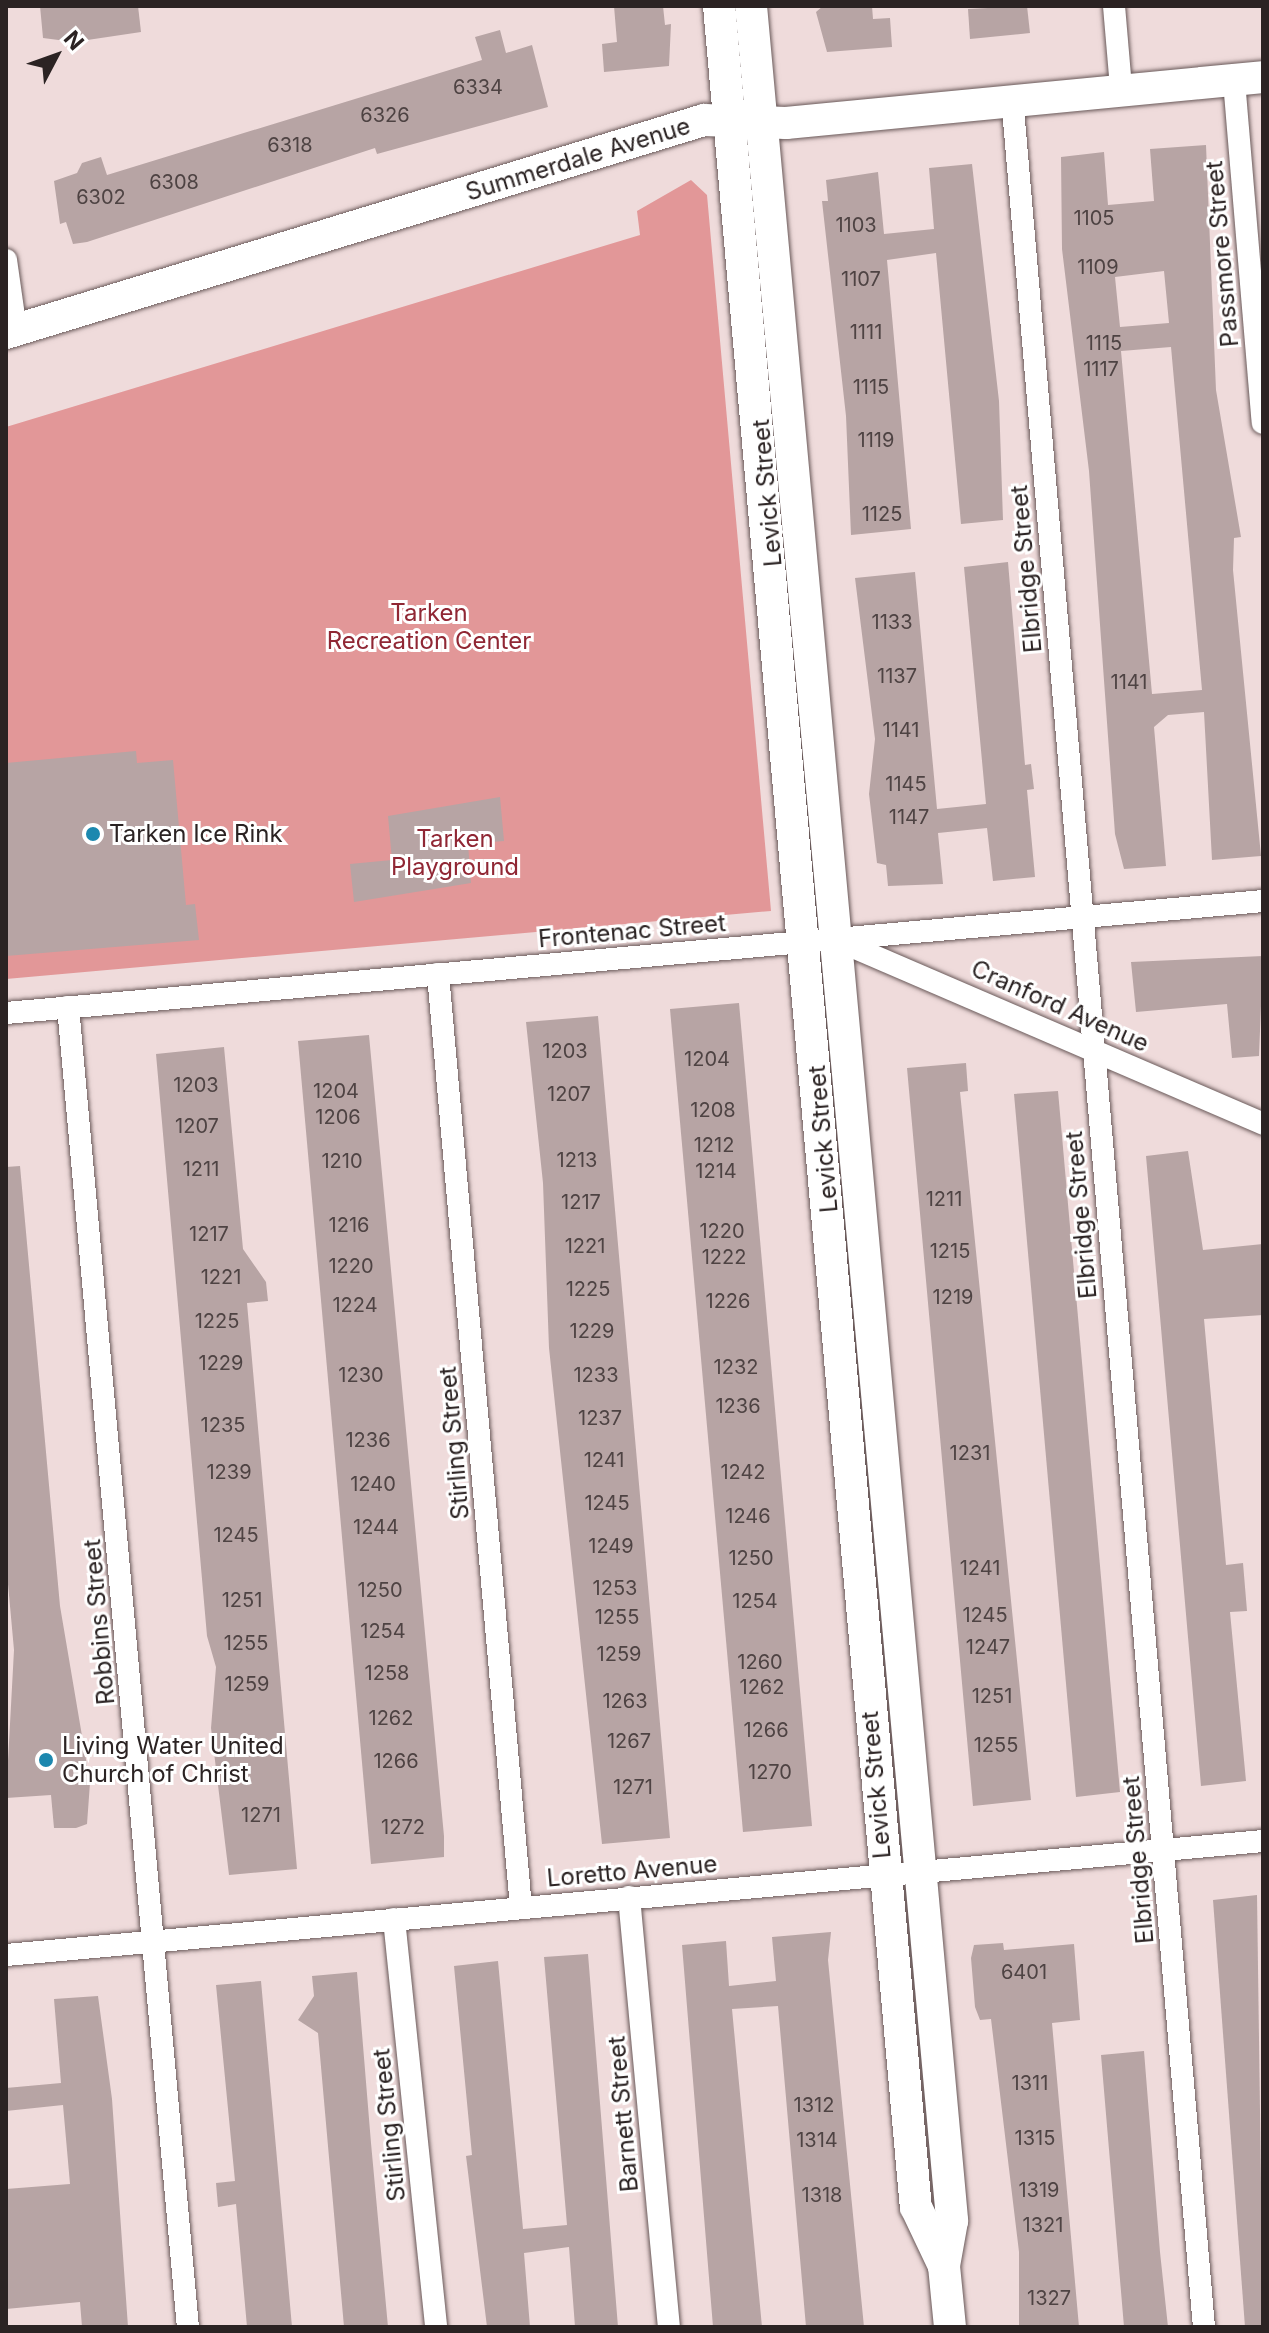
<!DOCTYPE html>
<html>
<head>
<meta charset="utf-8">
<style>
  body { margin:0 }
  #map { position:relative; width:1269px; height:2333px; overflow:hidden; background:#efdbdb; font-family:Inter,sans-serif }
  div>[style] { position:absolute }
  .green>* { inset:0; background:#e29798 }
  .building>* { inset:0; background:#b7a4a4 }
  .roads { filter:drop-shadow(0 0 2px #695959) drop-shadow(0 0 2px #695959) }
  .street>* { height:22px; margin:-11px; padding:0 11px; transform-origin:11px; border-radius:11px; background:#fff }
  .secondary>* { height:32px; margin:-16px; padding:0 16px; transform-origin:16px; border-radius:16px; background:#fff }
  .dots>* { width:22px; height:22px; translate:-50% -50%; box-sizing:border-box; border:4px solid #fff; border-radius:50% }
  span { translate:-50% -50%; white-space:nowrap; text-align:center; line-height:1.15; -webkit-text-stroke:6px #fff; paint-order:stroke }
  .number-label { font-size:20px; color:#4e4343 }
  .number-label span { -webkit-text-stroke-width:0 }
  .street-label { font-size:24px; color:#2b2323 }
  .park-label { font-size:24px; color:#902734 }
  .poi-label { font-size:24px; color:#2b2323 }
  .left { translate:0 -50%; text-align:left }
  .frame { position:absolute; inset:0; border:8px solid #2b2323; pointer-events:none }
  .north { position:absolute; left:16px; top:16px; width:80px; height:80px; -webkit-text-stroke:6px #fff; paint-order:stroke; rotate:49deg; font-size:22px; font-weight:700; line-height:32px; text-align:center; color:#2b2323 }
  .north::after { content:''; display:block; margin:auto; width:28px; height:36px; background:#2b2323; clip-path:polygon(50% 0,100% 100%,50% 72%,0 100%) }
</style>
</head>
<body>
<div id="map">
  <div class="green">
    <div style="clip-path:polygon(691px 180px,707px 195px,771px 911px,6px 979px,6px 427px,640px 235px,637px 211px)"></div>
  </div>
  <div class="building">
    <div style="clip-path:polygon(40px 6px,138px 6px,141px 32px,74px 42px,43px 38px)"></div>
    <div style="clip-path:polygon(614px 6px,663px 6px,665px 25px,671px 24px,669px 66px,604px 72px,602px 44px,617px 42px)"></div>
    <div style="clip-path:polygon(823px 6px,872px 6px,873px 19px,890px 18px,892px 47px,827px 52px,816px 12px)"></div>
    <div style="clip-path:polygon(1027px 6px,1030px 33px,970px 39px,968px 9px)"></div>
    <div style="clip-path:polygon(500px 30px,506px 53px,532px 45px,548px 107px,377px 154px,375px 148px,87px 242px,73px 244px,66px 222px,60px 224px,54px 181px,77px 173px,82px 163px,101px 157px,107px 175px,482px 60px,475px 37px)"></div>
    <div style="clip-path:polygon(evenodd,1206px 145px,1216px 390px,1241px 537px,1234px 538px,1233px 570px,1261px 856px,1212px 860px,1204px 712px,1168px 715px,1154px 727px,1166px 866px,1124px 869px,1115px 834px,1089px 471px,1062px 249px,1061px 157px,1104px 152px,1108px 205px,1154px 201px,1150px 149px,1206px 145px,1164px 271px,1169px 323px,1120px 327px,1115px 277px,1164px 271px,1206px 145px,1171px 347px,1202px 690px,1152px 694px,1121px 351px,1171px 347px)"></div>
    <div style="clip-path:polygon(972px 164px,999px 401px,1003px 520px,961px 524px,936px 253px,887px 260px,911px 529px,851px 535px,846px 416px,822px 201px,828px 201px,826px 180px,878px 172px,884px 234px,934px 229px,929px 168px)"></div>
    <div style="clip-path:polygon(1008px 562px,1025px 765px,1031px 764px,1034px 789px,1027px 790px,1035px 877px,993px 881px,987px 828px,938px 833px,943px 884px,888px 886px,886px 865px,877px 863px,869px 794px,875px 739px,855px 578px,915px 572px,937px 809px,986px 804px,964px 567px)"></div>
    <div style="clip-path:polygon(136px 751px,137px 763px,173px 760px,186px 905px,195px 904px,199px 940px,6px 956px,6px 763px)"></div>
    <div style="clip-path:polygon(500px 797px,504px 841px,468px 844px,471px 883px,354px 902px,350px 864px,392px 860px,388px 816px)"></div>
    <div style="clip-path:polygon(1263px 956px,1259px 1056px,1232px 1058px,1227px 1004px,1136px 1012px,1131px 962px)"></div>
    <div style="clip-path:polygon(739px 1003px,812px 1826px,743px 1832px,670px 1009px)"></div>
    <div style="clip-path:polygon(598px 1016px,670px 1838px,602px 1844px,549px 1348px,543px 1183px,526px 1022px)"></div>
    <div style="clip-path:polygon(369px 1035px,444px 1836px,444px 1857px,371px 1864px,298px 1041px)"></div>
    <div style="clip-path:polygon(224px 1047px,243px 1249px,266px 1282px,268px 1301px,247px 1303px,297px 1869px,229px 1875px,211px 1728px,216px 1667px,207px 1636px,156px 1054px)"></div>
    <div style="clip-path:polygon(966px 1063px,968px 1091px,960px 1092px,1031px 1800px,973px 1806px,907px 1068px)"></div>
    <div style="clip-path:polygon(1058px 1091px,1120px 1792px,1076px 1797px,1014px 1094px)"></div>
    <div style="clip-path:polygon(1188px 1151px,1203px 1250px,1263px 1244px,1263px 1315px,1204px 1319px,1226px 1565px,1243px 1563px,1247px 1611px,1230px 1612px,1246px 1781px,1201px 1786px,1146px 1156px)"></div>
    <div style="clip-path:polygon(20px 1166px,60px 1606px,90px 1783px,87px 1824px,76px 1828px,54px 1828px,51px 1795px,6px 1798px,14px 1650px,6px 1562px,6px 1167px)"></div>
    <div style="clip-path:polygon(1257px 1895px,1263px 2327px,1245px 2327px,1213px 1900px)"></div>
    <div style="clip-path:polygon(831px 1932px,828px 1960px,864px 2327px,806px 2327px,778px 2006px,732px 2009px,762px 2327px,713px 2327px,682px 1945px,726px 1941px,729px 1986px,776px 1981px,772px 1937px)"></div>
    <div style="clip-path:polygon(1003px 1943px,1004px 1950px,1074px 1944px,1080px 2020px,1052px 2023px,1079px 2327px,1019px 2327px,1019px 2252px,991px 2019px,980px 2020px,975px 2007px,971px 1958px,974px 1945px)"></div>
    <div style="clip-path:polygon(588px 1954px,618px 2327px,575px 2327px,569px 2247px,524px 2253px,530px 2327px,487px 2327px,466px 2156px,472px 2155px,454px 1966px,498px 1961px,523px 2229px,567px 2225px,544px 1957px)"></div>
    <div style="clip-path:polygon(357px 1972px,371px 2143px,388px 2327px,344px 2327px,318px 2033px,298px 2020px,314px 1996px,312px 1976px)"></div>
    <div style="clip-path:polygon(261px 1981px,285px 2248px,292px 2327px,247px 2327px,236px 2204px,218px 2207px,216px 2183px,235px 2181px,216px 1985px)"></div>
    <div style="clip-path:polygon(98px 1996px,112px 2099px,128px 2327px,82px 2327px,80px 2302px,6px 2309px,6px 2189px,70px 2184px,63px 2105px,6px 2111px,6px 2088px,61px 2083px,54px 1999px)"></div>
    <div style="clip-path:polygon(1144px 2051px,1160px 2252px,1168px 2327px,1124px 2327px,1101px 2055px)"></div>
  </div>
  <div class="roads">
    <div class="street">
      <div style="left:1114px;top:6px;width:82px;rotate:85.1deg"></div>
      <div style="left:1234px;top:81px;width:343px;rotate:85.2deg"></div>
      <div style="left:1012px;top:97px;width:2238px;rotate:85.08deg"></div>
      <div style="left:6px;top:260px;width:71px;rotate:81.9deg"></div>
      <div style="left:839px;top:941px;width:462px;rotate:23.3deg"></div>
      <div style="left:438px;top:974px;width:937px;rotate:84.92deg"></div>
      <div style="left:68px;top:1007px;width:1325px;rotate:84.81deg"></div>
      <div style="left:6px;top:1013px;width:1262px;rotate:-5.09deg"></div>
      <div style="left:629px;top:1897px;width:432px;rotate:84.7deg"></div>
      <div style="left:394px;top:1919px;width:410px;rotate:84.1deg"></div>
      <div style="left:6px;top:1955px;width:1262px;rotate:-5.18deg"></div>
    </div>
    <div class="secondary">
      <div style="left:719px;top:6px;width:2210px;rotate:84.89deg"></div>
      <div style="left:916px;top:2207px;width:65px;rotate:64.6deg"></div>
      <div style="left:751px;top:6px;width:2224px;rotate:84.81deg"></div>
      <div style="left:952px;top:2221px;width:46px;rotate:100.1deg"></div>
      <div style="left:944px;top:2266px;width:61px;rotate:84.4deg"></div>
      <div style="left:6px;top:333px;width:730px;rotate:-16.97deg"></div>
      <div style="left:704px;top:120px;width:82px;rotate:2.1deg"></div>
      <div style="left:786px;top:123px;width:479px;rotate:-5.5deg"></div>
    </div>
  </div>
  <div class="dots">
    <div style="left:93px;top:834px;background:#1c88af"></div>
    <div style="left:46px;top:1760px;background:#1c88af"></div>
  </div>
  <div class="number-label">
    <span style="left:478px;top:87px">6334</span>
    <span style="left:385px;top:115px">6326</span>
    <span style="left:290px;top:145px">6318</span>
    <span style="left:174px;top:182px">6308</span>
    <span style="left:101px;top:197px">6302</span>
    <span style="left:1094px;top:218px">1105</span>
    <span style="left:856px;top:225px">1103</span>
    <span style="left:1098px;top:267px">1109</span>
    <span style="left:861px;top:279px">1107</span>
    <span style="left:866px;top:332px">1111</span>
    <span style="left:1104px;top:343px">1115</span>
    <span style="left:1101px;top:369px">1117</span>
    <span style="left:871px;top:387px">1115</span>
    <span style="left:876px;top:440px">1119</span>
    <span style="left:882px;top:514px">1125</span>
    <span style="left:892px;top:622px">1133</span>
    <span style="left:897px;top:676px">1137</span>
    <span style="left:1129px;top:682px">1141</span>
    <span style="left:901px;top:730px">1141</span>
    <span style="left:906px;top:784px">1145</span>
    <span style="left:909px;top:817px">1147</span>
    <span style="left:565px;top:1051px">1203</span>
    <span style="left:707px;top:1059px">1204</span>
    <span style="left:196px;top:1085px">1203</span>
    <span style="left:336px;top:1091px">1204</span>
    <span style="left:569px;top:1094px">1207</span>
    <span style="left:713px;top:1110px">1208</span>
    <span style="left:338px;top:1117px">1206</span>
    <span style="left:197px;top:1126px">1207</span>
    <span style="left:714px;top:1145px">1212</span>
    <span style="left:577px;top:1160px">1213</span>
    <span style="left:342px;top:1161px">1210</span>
    <span style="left:201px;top:1169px">1211</span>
    <span style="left:716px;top:1171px">1214</span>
    <span style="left:944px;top:1199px">1211</span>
    <span style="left:581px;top:1202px">1217</span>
    <span style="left:349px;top:1225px">1216</span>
    <span style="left:722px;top:1231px">1220</span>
    <span style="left:209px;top:1234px">1217</span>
    <span style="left:585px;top:1246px">1221</span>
    <span style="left:950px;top:1251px">1215</span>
    <span style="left:724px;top:1257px">1222</span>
    <span style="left:351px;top:1266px">1220</span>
    <span style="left:221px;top:1277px">1221</span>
    <span style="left:588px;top:1289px">1225</span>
    <span style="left:953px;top:1297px">1219</span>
    <span style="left:728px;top:1301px">1226</span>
    <span style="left:355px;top:1305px">1224</span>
    <span style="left:217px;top:1321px">1225</span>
    <span style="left:592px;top:1331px">1229</span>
    <span style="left:221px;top:1363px">1229</span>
    <span style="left:736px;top:1367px">1232</span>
    <span style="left:361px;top:1375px">1230</span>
    <span style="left:596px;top:1375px">1233</span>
    <span style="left:738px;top:1406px">1236</span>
    <span style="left:600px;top:1418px">1237</span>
    <span style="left:223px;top:1425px">1235</span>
    <span style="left:368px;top:1440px">1236</span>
    <span style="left:970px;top:1453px">1231</span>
    <span style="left:604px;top:1460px">1241</span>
    <span style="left:229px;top:1472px">1239</span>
    <span style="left:743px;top:1472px">1242</span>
    <span style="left:373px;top:1484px">1240</span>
    <span style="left:607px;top:1503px">1245</span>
    <span style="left:748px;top:1516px">1246</span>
    <span style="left:376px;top:1527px">1244</span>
    <span style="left:236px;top:1535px">1245</span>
    <span style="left:611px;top:1546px">1249</span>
    <span style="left:751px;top:1558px">1250</span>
    <span style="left:980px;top:1568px">1241</span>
    <span style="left:615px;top:1588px">1253</span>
    <span style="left:380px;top:1590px">1250</span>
    <span style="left:242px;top:1600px">1251</span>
    <span style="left:755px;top:1601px">1254</span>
    <span style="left:985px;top:1615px">1245</span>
    <span style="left:617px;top:1617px">1255</span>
    <span style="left:383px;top:1631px">1254</span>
    <span style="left:246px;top:1643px">1255</span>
    <span style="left:988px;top:1647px">1247</span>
    <span style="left:619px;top:1654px">1259</span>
    <span style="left:760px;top:1662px">1260</span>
    <span style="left:387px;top:1673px">1258</span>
    <span style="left:247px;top:1684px">1259</span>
    <span style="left:762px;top:1687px">1262</span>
    <span style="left:992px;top:1696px">1251</span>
    <span style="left:625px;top:1701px">1263</span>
    <span style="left:391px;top:1718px">1262</span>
    <span style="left:766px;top:1730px">1266</span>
    <span style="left:629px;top:1741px">1267</span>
    <span style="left:996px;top:1745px">1255</span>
    <span style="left:396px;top:1761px">1266</span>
    <span style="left:770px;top:1772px">1270</span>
    <span style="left:633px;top:1787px">1271</span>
    <span style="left:261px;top:1815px">1271</span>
    <span style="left:403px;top:1827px">1272</span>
    <span style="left:1024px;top:1972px">6401</span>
    <span style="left:1030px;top:2083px">1311</span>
    <span style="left:814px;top:2105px">1312</span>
    <span style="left:1035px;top:2138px">1315</span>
    <span style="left:817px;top:2140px">1314</span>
    <span style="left:1039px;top:2190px">1319</span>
    <span style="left:822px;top:2195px">1318</span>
    <span style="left:1043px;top:2225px">1321</span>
    <span style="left:1049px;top:2298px">1327</span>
  </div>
  <div class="street-label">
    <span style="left:578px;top:159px;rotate:-17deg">Summerdale Avenue</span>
    <span style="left:1222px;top:254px;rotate:-95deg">Passmore Street</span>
    <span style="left:767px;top:493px;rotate:-95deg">Levick Street</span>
    <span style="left:1026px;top:569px;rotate:-95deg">Elbridge Street</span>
    <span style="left:632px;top:931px;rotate:-5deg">Frontenac Street</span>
    <span style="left:1060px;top:1006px;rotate:24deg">Cranford Avenue</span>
    <span style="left:823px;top:1139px;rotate:-95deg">Levick Street</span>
    <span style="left:1081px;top:1215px;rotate:-95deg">Elbridge Street</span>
    <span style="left:454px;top:1443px;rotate:-95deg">Stirling Street</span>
    <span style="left:99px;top:1622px;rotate:-95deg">Robbins Street</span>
    <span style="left:876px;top:1785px;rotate:-95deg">Levick Street</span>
    <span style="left:1138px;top:1860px;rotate:-95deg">Elbridge Street</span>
    <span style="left:632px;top:1871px;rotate:-5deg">Loretto Avenue</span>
    <span style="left:623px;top:2114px;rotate:-95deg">Barnett Street</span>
    <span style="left:389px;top:2125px;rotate:-96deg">Stirling Street</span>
  </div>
  <div class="park-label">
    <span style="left:429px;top:627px">Tarken<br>Recreation Center</span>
    <span style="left:455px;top:853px">Tarken<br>Playground</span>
  </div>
  <div class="poi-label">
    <span class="left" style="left:109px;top:834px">Tarken Ice Rink</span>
    <span class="left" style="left:62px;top:1760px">Living Water United<br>Church of Christ</span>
  </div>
  <div class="frame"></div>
  <div class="north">N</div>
</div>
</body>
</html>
